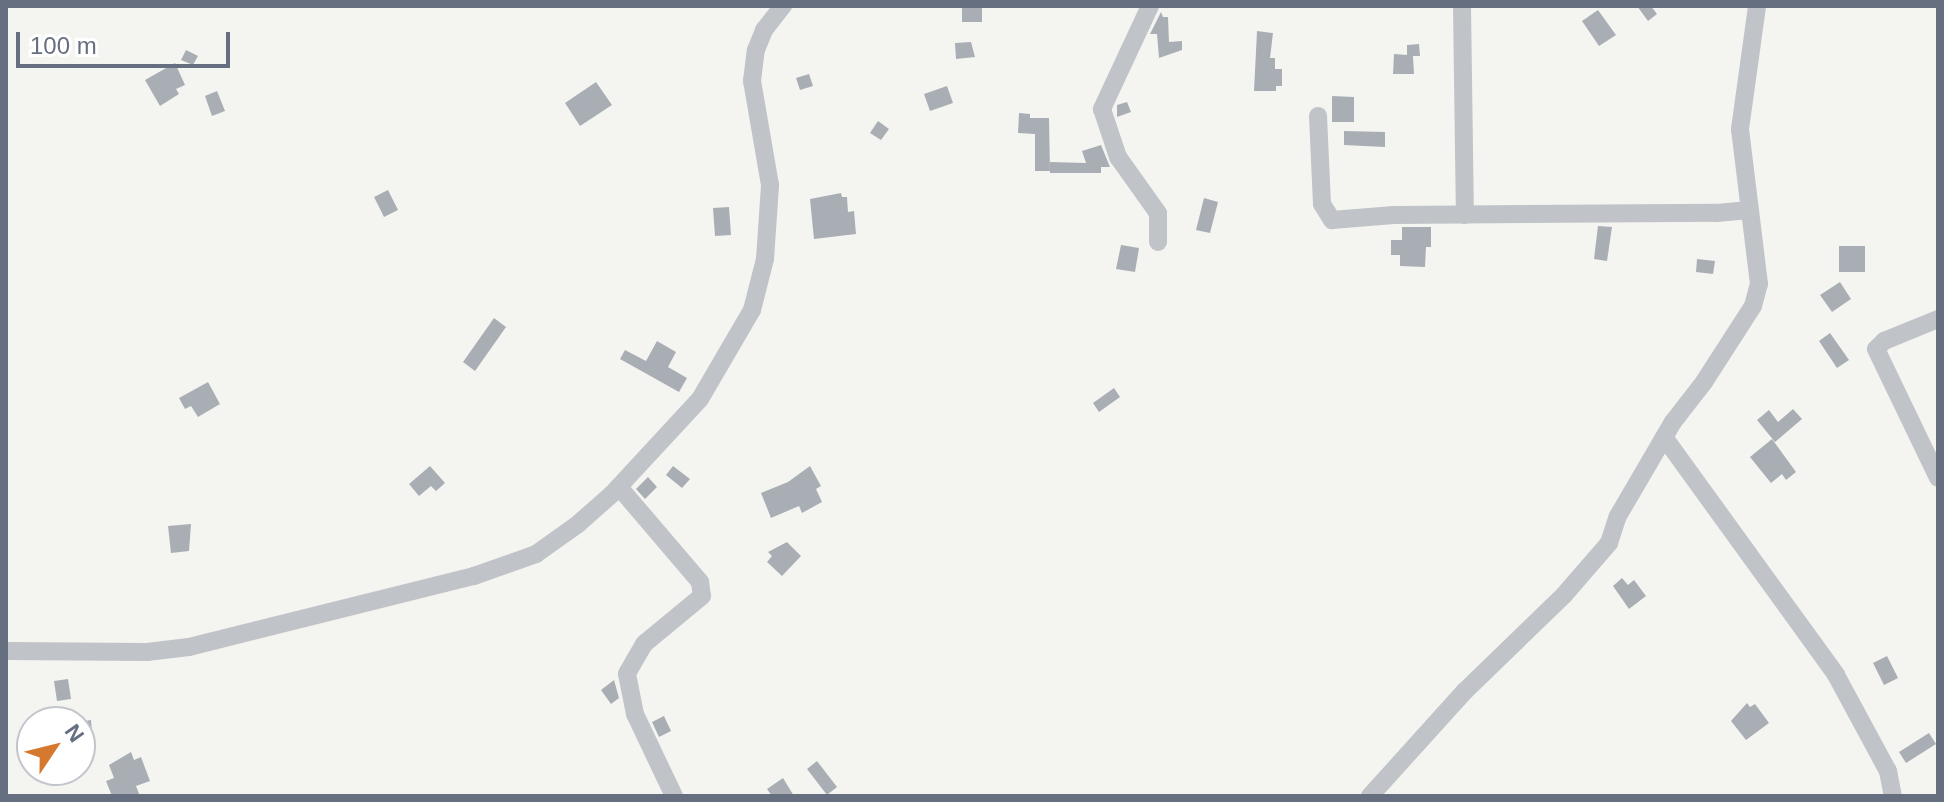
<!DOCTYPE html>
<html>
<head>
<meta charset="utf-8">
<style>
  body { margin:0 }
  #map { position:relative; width:1944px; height:802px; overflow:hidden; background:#f4f5f1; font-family:Helvetica,sans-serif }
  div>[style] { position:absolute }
  .building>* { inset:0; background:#a9aeb5 }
  .minor>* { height:18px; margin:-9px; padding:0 9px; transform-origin:9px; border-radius:9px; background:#c0c3c7 }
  span { translate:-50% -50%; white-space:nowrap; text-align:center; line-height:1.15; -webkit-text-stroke:8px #fff; paint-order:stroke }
  .frame { position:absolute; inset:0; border:8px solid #666f80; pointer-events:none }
  .north { position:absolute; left:16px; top:706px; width:80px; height:80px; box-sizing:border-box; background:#fff; border:2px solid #c2c5cc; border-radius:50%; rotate:55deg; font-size:22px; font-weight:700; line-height:32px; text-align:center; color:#666f80 }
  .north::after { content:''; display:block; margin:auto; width:28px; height:36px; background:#d57931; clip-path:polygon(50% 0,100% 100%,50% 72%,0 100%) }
  .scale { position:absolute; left:16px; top:32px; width:214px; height:36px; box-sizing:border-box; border:4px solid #666f80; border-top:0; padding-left:10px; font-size:24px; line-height:28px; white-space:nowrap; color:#666f80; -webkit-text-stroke:6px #fff; paint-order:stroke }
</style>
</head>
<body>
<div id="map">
  <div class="building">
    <div style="clip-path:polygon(1637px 6px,1651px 6px,1657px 14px,1648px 21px)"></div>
    <div style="clip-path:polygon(962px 7px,982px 7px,982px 22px,962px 22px)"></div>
    <div style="clip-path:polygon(1598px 10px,1616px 35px,1599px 46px,1582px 21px)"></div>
    <div style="clip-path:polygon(1161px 12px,1163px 17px,1168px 17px,1169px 42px,1182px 41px,1182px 50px,1159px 58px,1157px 34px,1150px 34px)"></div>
    <div style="clip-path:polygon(1257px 31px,1273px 33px,1270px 58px,1275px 58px,1275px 69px,1282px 69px,1282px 86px,1276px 86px,1276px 91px,1254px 91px)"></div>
    <div style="clip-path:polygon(971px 42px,975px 57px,956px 59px,955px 43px)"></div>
    <div style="clip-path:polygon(1419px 44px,1420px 56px,1413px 56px,1414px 74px,1393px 74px,1394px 54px,1407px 55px,1407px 45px)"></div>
    <div style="clip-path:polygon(186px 50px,198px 56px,193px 65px,181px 60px)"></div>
    <div style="clip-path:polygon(175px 63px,185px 85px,176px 89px,179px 94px,160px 106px,145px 80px)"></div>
    <div style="clip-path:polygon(809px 74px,813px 86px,800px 90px,796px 78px)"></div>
    <div style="clip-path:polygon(596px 82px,612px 105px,580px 126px,565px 103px)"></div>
    <div style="clip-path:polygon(947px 86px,953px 103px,930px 111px,924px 94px)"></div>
    <div style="clip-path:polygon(217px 91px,225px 111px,212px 116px,205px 96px)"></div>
    <div style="clip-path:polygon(1332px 96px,1354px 97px,1354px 122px,1332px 122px)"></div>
    <div style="clip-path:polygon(1127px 102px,1131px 112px,1117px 117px,1117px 105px)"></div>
    <div style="clip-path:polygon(1019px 113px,1030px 114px,1030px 118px,1049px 118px,1050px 171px,1035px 171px,1035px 134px,1018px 133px)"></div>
    <div style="clip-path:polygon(878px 121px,889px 129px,881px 140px,870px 133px)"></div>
    <div style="clip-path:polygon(1344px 131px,1385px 132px,1385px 147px,1344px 145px)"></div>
    <div style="clip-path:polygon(1101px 145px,1110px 167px,1101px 167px,1101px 173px,1050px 173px,1050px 162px,1086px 163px,1082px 151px)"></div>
    <div style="clip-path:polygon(388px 190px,398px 210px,384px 217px,374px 197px)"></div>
    <div style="clip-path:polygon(841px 193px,842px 197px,847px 197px,848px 212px,854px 211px,856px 234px,814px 239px,810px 199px)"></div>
    <div style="clip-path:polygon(1204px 198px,1218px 202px,1210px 233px,1196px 230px)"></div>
    <div style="clip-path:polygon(729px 207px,731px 235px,715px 236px,713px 208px)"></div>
    <div style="clip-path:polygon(1598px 226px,1612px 227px,1607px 261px,1594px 259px)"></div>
    <div style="clip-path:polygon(1402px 227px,1431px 227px,1431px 247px,1426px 247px,1425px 267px,1400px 266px,1400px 255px,1391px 255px,1391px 240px,1402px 240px)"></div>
    <div style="clip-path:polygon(1121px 245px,1139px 248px,1135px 272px,1116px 269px)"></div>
    <div style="clip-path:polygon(1839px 246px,1865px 246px,1865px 272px,1839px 272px)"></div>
    <div style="clip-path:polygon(1697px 259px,1715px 261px,1713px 274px,1696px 272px)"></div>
    <div style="clip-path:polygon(1840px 282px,1851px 299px,1832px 312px,1820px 295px)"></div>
    <div style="clip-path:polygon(494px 318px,506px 327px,475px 371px,463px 362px)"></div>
    <div style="clip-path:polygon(1830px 333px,1849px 360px,1837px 368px,1819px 341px)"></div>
    <div style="clip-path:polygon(657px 341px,676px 352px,668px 367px,687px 378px,679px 392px,620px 359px,625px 350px,646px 361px)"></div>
    <div style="clip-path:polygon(208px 382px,220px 404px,198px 417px,191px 406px,185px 409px,179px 398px)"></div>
    <div style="clip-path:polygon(1114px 388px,1120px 397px,1099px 412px,1093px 403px)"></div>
    <div style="clip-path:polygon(1793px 409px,1802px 419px,1775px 442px,1757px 420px,1769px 410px,1778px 422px)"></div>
    <div style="clip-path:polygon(1772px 439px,1796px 472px,1786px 480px,1782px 474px,1771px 483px,1750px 457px)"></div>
    <div style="clip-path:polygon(430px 466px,445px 483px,436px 491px,431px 486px,419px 496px,409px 484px)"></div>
    <div style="clip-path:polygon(673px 466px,690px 479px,682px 488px,666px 475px)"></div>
    <div style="clip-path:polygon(810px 466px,821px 486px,816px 489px,822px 502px,802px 513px,799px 506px,771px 518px,761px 493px,788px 482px)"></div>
    <div style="clip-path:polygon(648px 477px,657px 487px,645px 499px,636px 489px)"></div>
    <div style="clip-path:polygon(191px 524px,189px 551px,171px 553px,168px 526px)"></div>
    <div style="clip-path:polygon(787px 542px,801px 556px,782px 576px,767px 562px,772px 556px,768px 552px)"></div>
    <div style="clip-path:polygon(1622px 578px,1628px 585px,1634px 580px,1646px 596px,1629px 609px,1613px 586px)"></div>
    <div style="clip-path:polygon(1887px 656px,1898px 678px,1884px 685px,1873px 663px)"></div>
    <div style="clip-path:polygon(68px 679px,71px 699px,57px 701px,54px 681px)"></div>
    <div style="clip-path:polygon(614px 680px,619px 698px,611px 704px,601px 690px)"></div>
    <div style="clip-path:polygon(1747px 703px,1750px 707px,1755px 704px,1769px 723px,1746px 740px,1731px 721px)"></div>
    <div style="clip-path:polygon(664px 716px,671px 731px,659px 737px,652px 722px)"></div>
    <div style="clip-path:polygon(91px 720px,92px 732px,80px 734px,80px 722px)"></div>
    <div style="clip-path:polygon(1929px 733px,1936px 744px,1906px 763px,1899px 752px)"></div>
    <div style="clip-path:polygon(131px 752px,134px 760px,141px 757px,150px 781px,136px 786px,140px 796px,112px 796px,106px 781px,114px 778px,109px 765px)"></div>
    <div style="clip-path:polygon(817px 761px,837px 787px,827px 795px,807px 769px)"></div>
    <div style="clip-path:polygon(783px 778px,794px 796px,772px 796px,767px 789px)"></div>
  </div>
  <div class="minor">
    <div style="left:1150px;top:6px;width:114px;rotate:115deg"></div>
    <div style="left:1102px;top:109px;width:51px;rotate:71.6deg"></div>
    <div style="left:1118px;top:157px;width:69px;rotate:54.5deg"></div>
    <div style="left:1158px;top:213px;width:29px;rotate:90deg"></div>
    <div style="left:1462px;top:6px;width:209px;rotate:89.2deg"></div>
    <div style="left:1318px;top:116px;width:88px;rotate:87.4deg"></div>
    <div style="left:1322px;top:204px;width:19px;rotate:58deg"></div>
    <div style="left:1332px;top:220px;width:62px;rotate:-4.6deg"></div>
    <div style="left:1394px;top:215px;width:322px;rotate:-0.4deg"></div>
    <div style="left:1716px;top:213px;width:34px;rotate:-5deg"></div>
    <div style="left:1938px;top:319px;width:58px;rotate:157.8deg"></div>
    <div style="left:1884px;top:341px;width:11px;rotate:135deg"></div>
    <div style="left:1876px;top:349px;width:143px;rotate:64.3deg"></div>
    <div style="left:1664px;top:437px;width:294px;rotate:54.1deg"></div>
    <div style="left:1836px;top:675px;width:109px;rotate:61.6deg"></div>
    <div style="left:1888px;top:771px;width:25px;rotate:79deg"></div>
    <div style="left:619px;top:487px;width:125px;rotate:49.5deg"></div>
    <div style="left:700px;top:582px;width:14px;rotate:82deg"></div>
    <div style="left:702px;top:596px;width:75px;rotate:140.4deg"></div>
    <div style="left:644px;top:644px;width:34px;rotate:120deg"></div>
    <div style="left:627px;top:674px;width:41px;rotate:78.7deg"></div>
    <div style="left:635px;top:714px;width:91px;rotate:64.6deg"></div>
    <div style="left:6px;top:651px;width:141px;rotate:0.4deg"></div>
    <div style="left:147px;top:652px;width:42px;rotate:-6.8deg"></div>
    <div style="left:189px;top:647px;width:294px;rotate:-14deg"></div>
    <div style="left:474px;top:576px;width:66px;rotate:-19.5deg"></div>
    <div style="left:536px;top:554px;width:52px;rotate:-35.5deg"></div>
    <div style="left:578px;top:524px;width:45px;rotate:-41.4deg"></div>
    <div style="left:612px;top:494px;width:129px;rotate:-47.2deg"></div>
    <div style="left:700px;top:399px;width:103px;rotate:-59.7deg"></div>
    <div style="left:752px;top:310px;width:53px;rotate:-75.7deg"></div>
    <div style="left:765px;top:259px;width:74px;rotate:-86.1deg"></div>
    <div style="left:770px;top:185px;width:106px;rotate:-99.8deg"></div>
    <div style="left:752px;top:81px;width:31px;rotate:-83deg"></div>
    <div style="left:756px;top:50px;width:22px;rotate:-68deg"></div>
    <div style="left:764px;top:30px;width:31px;rotate:-52deg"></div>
    <div style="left:1370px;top:796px;width:142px;rotate:-47.9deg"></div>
    <div style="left:1465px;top:691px;width:138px;rotate:-44.1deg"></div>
    <div style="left:1564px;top:595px;width:69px;rotate:-49.1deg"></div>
    <div style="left:1609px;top:543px;width:28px;rotate:-72deg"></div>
    <div style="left:1618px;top:516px;width:109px;rotate:-59.7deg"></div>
    <div style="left:1673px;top:422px;width:51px;rotate:-52.2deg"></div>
    <div style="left:1704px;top:382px;width:90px;rotate:-57.2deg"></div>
    <div style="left:1753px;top:306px;width:23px;rotate:-75deg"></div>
    <div style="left:1759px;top:284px;width:156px;rotate:-97deg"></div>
    <div style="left:1740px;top:129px;width:124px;rotate:-82.1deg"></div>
  </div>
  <div class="frame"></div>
  <div class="north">N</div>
  <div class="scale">100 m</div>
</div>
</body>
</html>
